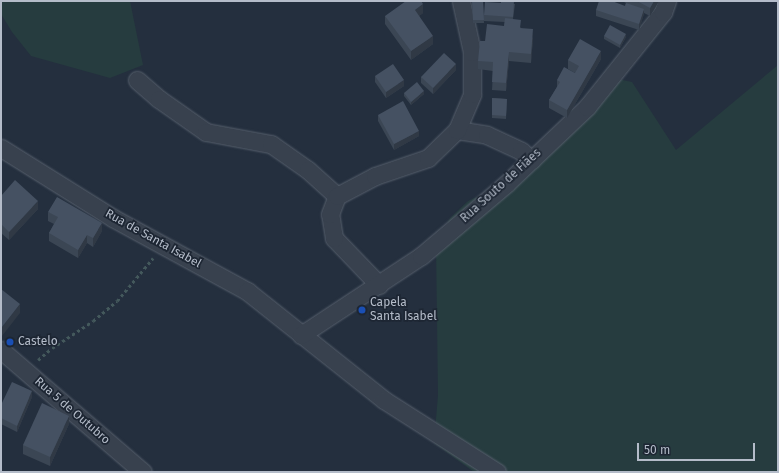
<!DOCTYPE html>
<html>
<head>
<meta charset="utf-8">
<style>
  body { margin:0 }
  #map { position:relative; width:779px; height:473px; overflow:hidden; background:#242f3e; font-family:"Fira Sans",sans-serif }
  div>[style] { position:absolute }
  .green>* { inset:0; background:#263c3f }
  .path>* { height:2.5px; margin-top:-1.25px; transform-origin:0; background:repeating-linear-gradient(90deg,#44595c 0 3px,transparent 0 6px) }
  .roads { filter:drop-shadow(0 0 1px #565f6c) drop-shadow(0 0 1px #565f6c) }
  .minor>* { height:17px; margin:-8.5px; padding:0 8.5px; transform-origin:8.5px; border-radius:8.5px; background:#38414e }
  .wall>* { inset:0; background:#3b4654 }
  .shaded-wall>* { inset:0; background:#303945 }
  .building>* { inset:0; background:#455162 }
  .dots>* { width:11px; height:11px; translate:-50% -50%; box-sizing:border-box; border:2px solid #1d2633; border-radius:50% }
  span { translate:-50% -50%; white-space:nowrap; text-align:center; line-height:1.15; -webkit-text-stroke:3.5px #1d2633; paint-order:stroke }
  .street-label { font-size:12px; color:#b4bcc9 }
  .poi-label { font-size:12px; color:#b4bcc9 }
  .left { translate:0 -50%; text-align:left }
  .frame { position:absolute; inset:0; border:2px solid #b4bcc9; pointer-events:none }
  .scale { position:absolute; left:637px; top:443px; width:118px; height:18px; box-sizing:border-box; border:2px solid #b4bcc9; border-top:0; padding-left:5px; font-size:12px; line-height:14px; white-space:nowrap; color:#b4bcc9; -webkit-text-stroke:3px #1d2633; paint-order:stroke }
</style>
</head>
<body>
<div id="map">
  <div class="green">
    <div style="clip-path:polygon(1px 1px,130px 1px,143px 65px,110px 78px,31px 56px,12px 32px,1px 14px)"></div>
    <div style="clip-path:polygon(778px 65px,778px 472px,474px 472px,434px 443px,438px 395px,436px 244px,450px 218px,468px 201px,493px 189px,613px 78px,632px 82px,676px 150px)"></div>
  </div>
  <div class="path">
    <div style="left:38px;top:360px;width:18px;rotate:-41deg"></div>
    <div style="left:52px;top:348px;width:49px;rotate:-33.4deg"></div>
    <div style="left:93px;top:321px;width:31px;rotate:-40deg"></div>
    <div style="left:117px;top:301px;width:56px;rotate:-50.1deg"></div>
  </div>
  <div class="roads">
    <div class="minor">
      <div style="left:137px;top:80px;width:29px;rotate:41deg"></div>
      <div style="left:159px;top:99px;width:57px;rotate:35.1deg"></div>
      <div style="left:206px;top:132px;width:66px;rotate:10.5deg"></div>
      <div style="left:271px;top:144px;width:45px;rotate:35.1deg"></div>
      <div style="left:308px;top:170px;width:39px;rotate:42deg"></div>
      <div style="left:457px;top:130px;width:30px;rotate:9deg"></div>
      <div style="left:487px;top:135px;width:38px;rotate:25deg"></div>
      <div style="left:521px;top:151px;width:14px;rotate:39deg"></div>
      <div style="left:1px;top:148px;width:132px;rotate:32deg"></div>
      <div style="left:113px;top:218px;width:153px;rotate:28.6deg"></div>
      <div style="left:247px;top:291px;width:175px;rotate:38.5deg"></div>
      <div style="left:384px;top:400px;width:134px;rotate:32.5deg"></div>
      <div style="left:379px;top:285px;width:65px;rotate:-133.8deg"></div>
      <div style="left:334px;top:238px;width:24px;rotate:-99deg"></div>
      <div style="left:330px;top:214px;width:19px;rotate:-69deg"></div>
      <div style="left:337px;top:196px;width:43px;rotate:-27.8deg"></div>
      <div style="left:375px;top:176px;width:56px;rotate:-18.8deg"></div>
      <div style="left:428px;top:158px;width:40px;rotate:-44deg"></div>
      <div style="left:457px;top:130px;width:39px;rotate:-67deg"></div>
      <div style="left:472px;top:94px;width:42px;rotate:-90deg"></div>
      <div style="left:472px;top:52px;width:52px;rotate:-102.2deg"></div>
      <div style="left:301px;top:335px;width:144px;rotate:-33.4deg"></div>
      <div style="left:421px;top:256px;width:113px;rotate:-40.3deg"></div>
      <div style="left:507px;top:183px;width:110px;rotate:-43.5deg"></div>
      <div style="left:587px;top:107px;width:122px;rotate:-51.3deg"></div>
      <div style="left:663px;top:12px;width:12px;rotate:-70deg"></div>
      <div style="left:1px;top:350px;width:187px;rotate:40.7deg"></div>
    </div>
  </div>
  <div class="wall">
    <div style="clip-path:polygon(472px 1px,483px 1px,484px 23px,473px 23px)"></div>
    <div style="clip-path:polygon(622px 1px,659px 1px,650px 16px,644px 13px,639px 30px,596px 16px,596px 10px,625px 6px,626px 3px)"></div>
    <div style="clip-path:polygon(501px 3px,515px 4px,513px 19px,521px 28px,533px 38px,531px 63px,509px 61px,506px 91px,492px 90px,493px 71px,478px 69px,478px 61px,485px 41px,504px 26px,505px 22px,484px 21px,484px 15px)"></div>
    <div style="clip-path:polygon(423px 13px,419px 16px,433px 44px,411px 60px,385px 24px,385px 16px)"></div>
    <div style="clip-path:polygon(604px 36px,626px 37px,620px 48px,604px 39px)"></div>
    <div style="clip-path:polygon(601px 59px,567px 118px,549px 108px,549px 100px,557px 87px,557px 80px,575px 73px,568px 69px,568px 60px)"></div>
    <div style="clip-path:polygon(456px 70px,433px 94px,421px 83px,421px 77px)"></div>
    <div style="clip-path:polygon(375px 76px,404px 86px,386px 98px,375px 82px)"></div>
    <div style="clip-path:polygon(404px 93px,424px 94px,411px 105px,404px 96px)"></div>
    <div style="clip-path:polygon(492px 98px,507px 99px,506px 119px,492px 118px)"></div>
    <div style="clip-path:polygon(378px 115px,419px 136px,394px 150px,378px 121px)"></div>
    <div style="clip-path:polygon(1px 196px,38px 209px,9px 240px,1px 233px)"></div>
    <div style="clip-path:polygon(48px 212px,102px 231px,93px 247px,87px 243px,78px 258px,49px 241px,49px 233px,54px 224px,48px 221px)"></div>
    <div style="clip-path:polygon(32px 397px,17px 432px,1px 424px,1px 405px)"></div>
    <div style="clip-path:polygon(69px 424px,50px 466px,23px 454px,23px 445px)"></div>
  </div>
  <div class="shaded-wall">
    <div style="clip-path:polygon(654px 1px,659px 1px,650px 16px,650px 8px)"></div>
    <div style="clip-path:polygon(423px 4px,423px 13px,415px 19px,415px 10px)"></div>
    <div style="clip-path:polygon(644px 9px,644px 14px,639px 30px,639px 24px)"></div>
    <div style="clip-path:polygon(533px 29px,533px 38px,531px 63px,531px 54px)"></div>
    <div style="clip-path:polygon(626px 34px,626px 37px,620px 48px,620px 45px)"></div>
    <div style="clip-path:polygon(433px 36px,433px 44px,411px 60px,411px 51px)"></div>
    <div style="clip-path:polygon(601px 51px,601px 59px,567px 118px,567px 110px)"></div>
    <div style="clip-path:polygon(509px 52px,509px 61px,506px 91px,506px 83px)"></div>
    <div style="clip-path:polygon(456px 64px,456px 70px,433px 94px,433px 88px)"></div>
    <div style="clip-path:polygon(404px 80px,404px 86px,386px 98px,386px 92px)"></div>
    <div style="clip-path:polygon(424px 91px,424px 94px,411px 105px,411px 102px)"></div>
    <div style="clip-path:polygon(419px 131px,419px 136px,394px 150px,394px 144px)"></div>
    <div style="clip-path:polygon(38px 201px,38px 209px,9px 240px,9px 232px)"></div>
    <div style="clip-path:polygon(102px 223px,102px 231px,93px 247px,93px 238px)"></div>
    <div style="clip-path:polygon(87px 235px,87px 243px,78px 258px,78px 250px)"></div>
    <div style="clip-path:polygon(20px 304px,20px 313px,2px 336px,2px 327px)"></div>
    <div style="clip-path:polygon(32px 391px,32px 397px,17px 432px,17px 426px)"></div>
    <div style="clip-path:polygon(69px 416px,69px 424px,50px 466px,50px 457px)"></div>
  </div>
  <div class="building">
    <div style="clip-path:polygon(406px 1px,421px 1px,423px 4px,415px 10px,433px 36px,411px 51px,385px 16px)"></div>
    <div style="clip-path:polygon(472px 1px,483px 1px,484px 20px,473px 20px)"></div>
    <div style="clip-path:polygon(501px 1px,514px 1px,513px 17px,484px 15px,485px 2px,501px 3px)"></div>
    <div style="clip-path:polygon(599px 1px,612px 1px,625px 6px,626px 3px,644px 9px,639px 24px,596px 10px)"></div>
    <div style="clip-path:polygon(637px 1px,654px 1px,650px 8px)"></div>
    <div style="clip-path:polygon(505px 18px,521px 20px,520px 28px,533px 29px,531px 54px,509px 52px,506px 83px,492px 82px,493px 62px,478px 61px,480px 41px,485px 41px,487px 24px,504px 26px)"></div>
    <div style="clip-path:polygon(610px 25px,626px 34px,620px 45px,604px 36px)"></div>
    <div style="clip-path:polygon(580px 39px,601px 51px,567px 110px,549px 100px,560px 82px,557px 80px,564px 67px,575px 73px,579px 66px,568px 60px)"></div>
    <div style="clip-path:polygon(444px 53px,456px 64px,433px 88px,421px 77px)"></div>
    <div style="clip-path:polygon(393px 64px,404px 80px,386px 92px,375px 76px)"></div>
    <div style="clip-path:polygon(417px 82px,424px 91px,411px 102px,404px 93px)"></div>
    <div style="clip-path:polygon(492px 98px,507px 99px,506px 116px,492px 115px)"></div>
    <div style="clip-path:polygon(403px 101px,419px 131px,394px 144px,378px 115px)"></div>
    <div style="clip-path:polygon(15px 180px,38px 201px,9px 232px,1px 224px,1px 196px)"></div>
    <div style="clip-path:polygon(57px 197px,102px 223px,93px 238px,87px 235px,78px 250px,49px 233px,58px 217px,48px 212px)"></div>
    <div style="clip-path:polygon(1px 289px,20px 304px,2px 327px,1px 327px)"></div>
    <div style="clip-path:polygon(12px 382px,32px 391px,17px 426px,1px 418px,1px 405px)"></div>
    <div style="clip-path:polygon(42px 403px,69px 416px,50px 457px,23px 445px)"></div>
  </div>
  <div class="dots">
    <div style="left:362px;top:310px;background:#1a4fb4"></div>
    <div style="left:10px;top:342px;background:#1a4fb4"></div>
  </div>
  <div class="street-label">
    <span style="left:501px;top:186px;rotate:-42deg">Rua Souto de Fiães</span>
    <span style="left:153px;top:239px;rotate:29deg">Rua de Santa Isabel</span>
    <span style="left:72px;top:411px;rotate:41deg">Rua 5 de Outubro</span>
  </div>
  <div class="poi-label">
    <span class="left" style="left:370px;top:310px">Capela<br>Santa Isabel</span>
    <span class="left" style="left:18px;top:342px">Castelo</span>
  </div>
  <div class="frame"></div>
  <div class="scale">50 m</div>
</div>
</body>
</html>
